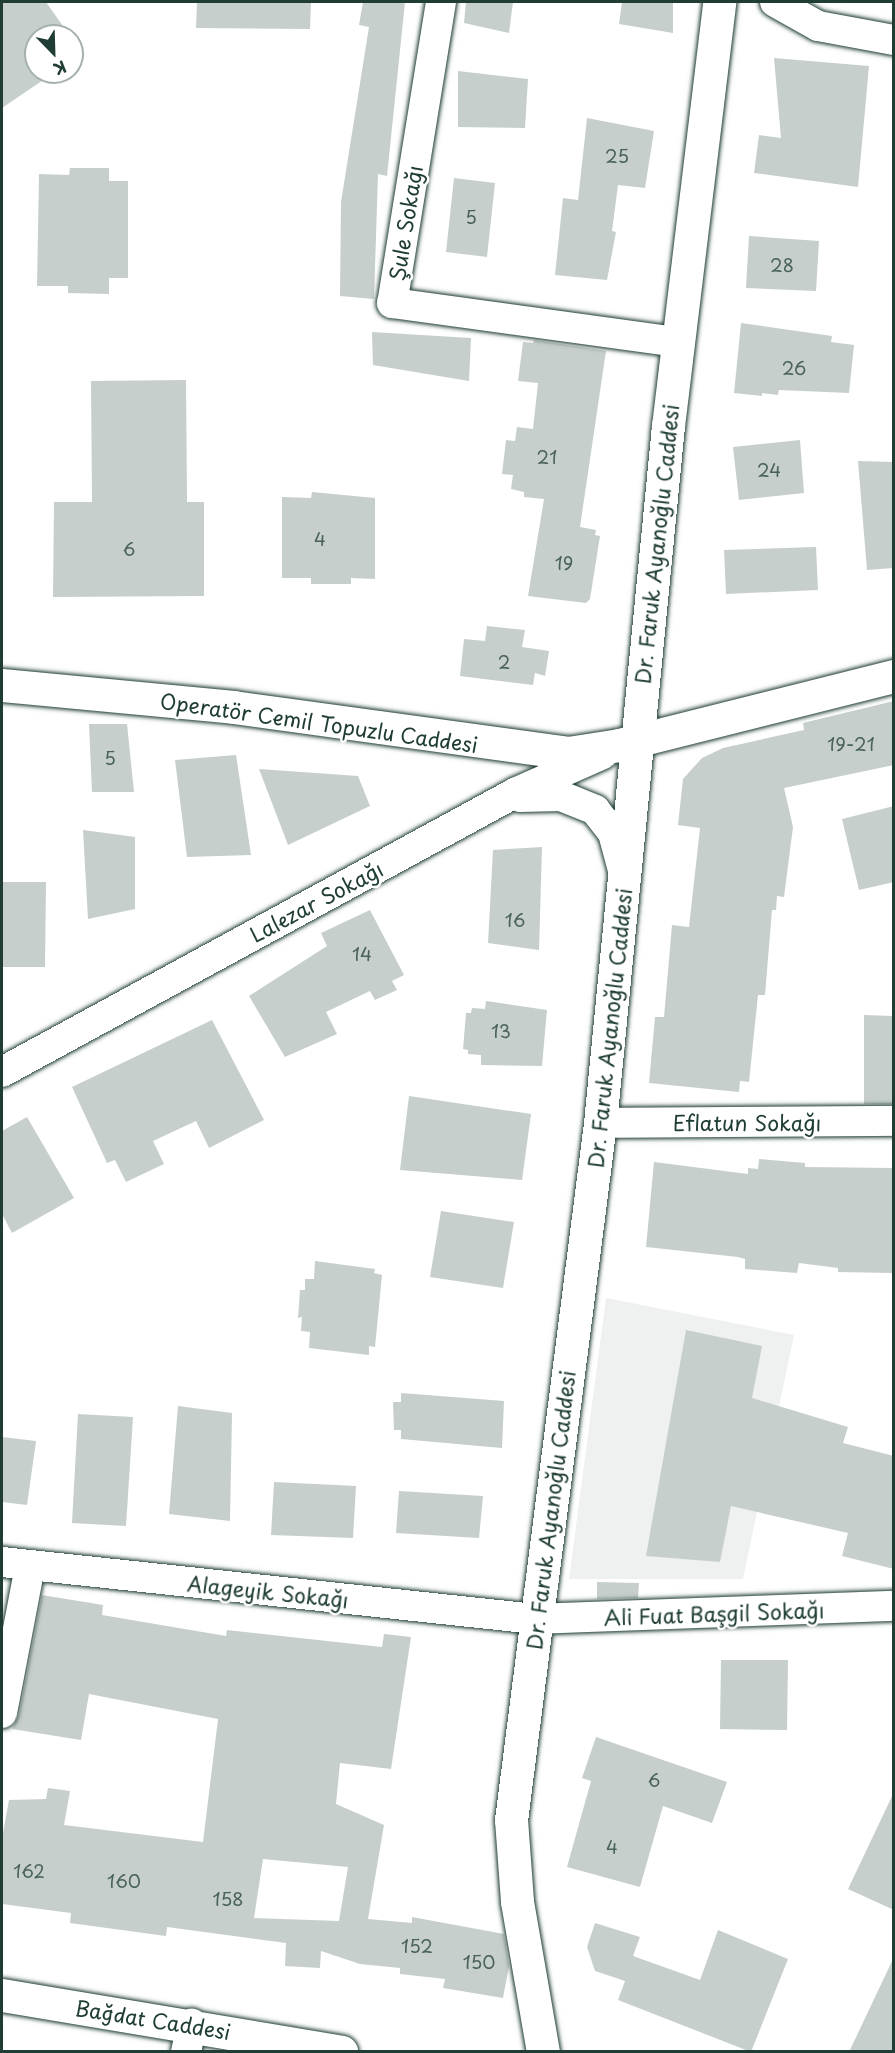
<!DOCTYPE html>
<html>
<head>
<meta charset="utf-8">
<style>
  body { margin:0 }
  #map { position:relative; width:895px; height:2053px; overflow:hidden; background:#fff; font-family:"Playpen Sans",sans-serif }
  div>[style] { position:absolute }
  .built>* { inset:0; background:#eef1f0 }
  .building>* { inset:0; background:#c7cfcc }
  .roads { filter:drop-shadow(0 0 2px #1f3d34) drop-shadow(0 0 2px #1f3d34) }
  .minor>* { height:30px; margin:-15px; padding:0 15px; transform-origin:15px; border-radius:15px; background:#fff }
  .tertiary>* { height:33px; margin:-16.5px; padding:0 16.5px; transform-origin:16.5px; border-radius:16.5px; background:#fff }
  .primary>* { height:33px; margin:-16.5px; padding:0 16.5px; transform-origin:16.5px; border-radius:16.5px; background:#fff }
  span { translate:-50% -50%; white-space:nowrap; text-align:center; line-height:1.15; -webkit-text-stroke:5px #fff; paint-order:stroke }
  .number-label { font-size:18px; color:#49625a }
  .number-label span { -webkit-text-stroke-width:0 }
  .street-label { font-size:21px; color:#1f3d34 }
  .frame { position:absolute; inset:0; border:3px solid #1f3d34; pointer-events:none }
  .north { position:absolute; left:24px; top:24px; width:60px; height:60px; box-sizing:border-box; background:#fff; border:2px solid #a5b1ae; border-radius:50%; rotate:157deg; font-size:16px; font-weight:700; line-height:24px; text-align:center; color:#1f3d34 }
  .north::after { content:''; display:block; margin:auto; width:21px; height:27px; background:#1f3d34; clip-path:polygon(50% 0,100% 100%,50% 72%,0 100%) }
</style>
</head>
<body>
<div id="map">
  <div class="built">
    <div style="clip-path:polygon(606px 1298px,794px 1335px,743px 1579px,569px 1579px)"></div>
  </div>
  <div class="building">
    <div style="clip-path:polygon(2px 2px,46px 2px,70px 36px,36px 36px,36px 72px,55px 72px,2px 108px)"></div>
    <div style="clip-path:polygon(197px 2px,311px 2px,310px 29px,196px 28px)"></div>
    <div style="clip-path:polygon(363px 2px,405px 2px,387px 176px,378px 174px,374px 299px,340px 296px,341px 202px,369px 27px,359px 25px)"></div>
    <div style="clip-path:polygon(466px 2px,513px 2px,509px 33px,464px 23px)"></div>
    <div style="clip-path:polygon(622px 2px,673px 2px,673px 33px,619px 24px)"></div>
    <div style="clip-path:polygon(774px 58px,869px 66px,858px 187px,754px 173px,759px 135px,781px 138px)"></div>
    <div style="clip-path:polygon(458px 71px,528px 79px,525px 128px,458px 127px)"></div>
    <div style="clip-path:polygon(587px 118px,654px 131px,645px 188px,618px 185px,612px 231px,616px 232px,607px 280px,555px 275px,563px 198px,578px 200px)"></div>
    <div style="clip-path:polygon(70px 168px,109px 168px,109px 181px,128px 181px,128px 278px,109px 278px,109px 294px,68px 293px,68px 286px,37px 286px,39px 174px,69px 175px)"></div>
    <div style="clip-path:polygon(454px 178px,495px 183px,487px 257px,446px 252px)"></div>
    <div style="clip-path:polygon(749px 236px,819px 241px,816px 291px,746px 288px)"></div>
    <div style="clip-path:polygon(741px 323px,832px 336px,831px 342px,854px 345px,849px 393px,779px 390px,778px 395px,762px 393px,762px 396px,734px 393px)"></div>
    <div style="clip-path:polygon(372px 332px,471px 338px,469px 381px,373px 365px)"></div>
    <div style="clip-path:polygon(534px 340px,606px 351px,580px 527px,596px 530px,595px 535px,600px 536px,590px 599px,586px 603px,528px 596px,544px 499px,524px 497px,524px 492px,511px 489px,513px 475px,502px 474px,506px 440px,515px 441px,517px 427px,533px 429px,538px 383px,518px 381px,523px 342px,533px 343px)"></div>
    <div style="clip-path:polygon(186px 380px,187px 502px,204px 502px,204px 596px,53px 597px,54px 502px,92px 502px,91px 381px)"></div>
    <div style="clip-path:polygon(800px 440px,804px 493px,739px 500px,733px 447px)"></div>
    <div style="clip-path:polygon(858px 461px,894px 462px,894px 568px,867px 570px)"></div>
    <div style="clip-path:polygon(312px 492px,375px 498px,375px 579px,351px 578px,351px 584px,311px 584px,311px 578px,282px 578px,282px 497px,311px 498px)"></div>
    <div style="clip-path:polygon(816px 547px,818px 590px,726px 594px,724px 550px)"></div>
    <div style="clip-path:polygon(487px 626px,525px 630px,522px 647px,549px 651px,545px 676px,535px 673px,533px 685px,460px 676px,464px 639px,485px 641px)"></div>
    <div style="clip-path:polygon(894px 701px,894px 765px,784px 788px,793px 827px,784px 897px,777px 896px,776px 910px,772px 910px,765px 995px,758px 995px,749px 1082px,740px 1081px,739px 1092px,649px 1083px,655px 1017px,664px 1017px,672px 925px,689px 927px,700px 828px,678px 825px,683px 779px,702px 758px,723px 748px,804px 730px,803px 723px)"></div>
    <div style="clip-path:polygon(89px 724px,127px 724px,134px 792px,92px 792px)"></div>
    <div style="clip-path:polygon(236px 755px,251px 855px,187px 857px,175px 760px)"></div>
    <div style="clip-path:polygon(259px 769px,358px 776px,370px 806px,288px 845px)"></div>
    <div style="clip-path:polygon(894px 806px,894px 882px,859px 890px,842px 819px)"></div>
    <div style="clip-path:polygon(83px 830px,135px 837px,135px 909px,88px 919px)"></div>
    <div style="clip-path:polygon(542px 847px,539px 950px,488px 943px,493px 850px)"></div>
    <div style="clip-path:polygon(2px 882px,46px 882px,45px 967px,2px 967px)"></div>
    <div style="clip-path:polygon(370px 910px,404px 975px,392px 981px,397px 990px,375px 1000px,370px 991px,326px 1012px,337px 1034px,285px 1057px,249px 996px,327px 946px,321px 933px)"></div>
    <div style="clip-path:polygon(486px 1001px,547px 1010px,542px 1066px,481px 1065px,481px 1055px,468px 1054px,468px 1050px,463px 1049px,466px 1013px,471px 1013px,472px 1008px,485px 1009px)"></div>
    <div style="clip-path:polygon(864px 1015px,894px 1016px,894px 1104px,864px 1104px)"></div>
    <div style="clip-path:polygon(212px 1020px,264px 1120px,209px 1148px,196px 1121px,153px 1141px,164px 1164px,126px 1182px,115px 1160px,107px 1163px,72px 1087px)"></div>
    <div style="clip-path:polygon(409px 1096px,531px 1114px,522px 1180px,400px 1170px)"></div>
    <div style="clip-path:polygon(27px 1117px,74px 1198px,12px 1233px,2px 1214px,2px 1131px)"></div>
    <div style="clip-path:polygon(759px 1159px,805px 1163px,805px 1167px,894px 1168px,893px 1273px,838px 1272px,838px 1268px,799px 1263px,797px 1273px,745px 1269px,745px 1259px,738px 1257px,646px 1247px,654px 1162px,748px 1174px,748px 1168px,758px 1169px)"></div>
    <div style="clip-path:polygon(441px 1211px,514px 1222px,503px 1288px,430px 1277px)"></div>
    <div style="clip-path:polygon(315px 1261px,375px 1269px,374px 1273px,382px 1275px,375px 1347px,369px 1346px,369px 1355px,309px 1348px,310px 1332px,301px 1331px,302px 1317px,298px 1318px,300px 1290px,305px 1290px,305px 1279px,314px 1279px)"></div>
    <div style="clip-path:polygon(686px 1330px,762px 1346px,752px 1398px,848px 1427px,843px 1443px,894px 1456px,894px 1569px,842px 1556px,848px 1533px,731px 1506px,720px 1562px,646px 1556px)"></div>
    <div style="clip-path:polygon(401px 1393px,504px 1401px,502px 1448px,401px 1439px,401px 1430px,394px 1430px,393px 1402px,401px 1402px)"></div>
    <div style="clip-path:polygon(178px 1406px,232px 1413px,230px 1521px,169px 1514px)"></div>
    <div style="clip-path:polygon(78px 1414px,133px 1417px,126px 1526px,72px 1523px)"></div>
    <div style="clip-path:polygon(2px 1437px,36px 1441px,27px 1505px,2px 1502px)"></div>
    <div style="clip-path:polygon(274px 1482px,356px 1486px,353px 1538px,271px 1535px)"></div>
    <div style="clip-path:polygon(399px 1491px,483px 1496px,479px 1538px,396px 1533px)"></div>
    <div style="clip-path:polygon(597px 1582px,639px 1583px,638px 1598px,597px 1599px)"></div>
    <div style="clip-path:polygon(evenodd,42px 1595px,103px 1605px,102px 1615px,226px 1636px,227px 1630px,382px 1647px,384px 1634px,411px 1637px,391px 1769px,340px 1763px,336px 1804px,384px 1825px,368px 1919px,412px 1923px,412px 1917px,504px 1934px,509px 1966px,503px 1998px,443px 1988px,445px 1979px,400px 1974px,400px 1968px,360px 1964px,321px 1951px,320px 1968px,285px 1966px,286px 1943px,167px 1927px,166px 1936px,70px 1923px,71px 1913px,2px 1904px,2px 1838px,9px 1800px,46px 1799px,48px 1788px,70px 1791px,64px 1825px,203px 1842px,218px 1719px,89px 1694px,81px 1740px,12px 1729px,19px 1716px,42px 1595px,263px 1859px,348px 1867px,339px 1921px,254px 1918px,263px 1859px)"></div>
    <div style="clip-path:polygon(721px 1660px,788px 1660px,787px 1730px,720px 1729px)"></div>
    <div style="clip-path:polygon(596px 1737px,727px 1782px,712px 1823px,663px 1806px,640px 1887px,567px 1867px,591px 1781px,582px 1778px)"></div>
    <div style="clip-path:polygon(894px 1792px,894px 1910px,848px 1889px)"></div>
    <div style="clip-path:polygon(595px 1923px,640px 1937px,633px 1956px,700px 1980px,718px 1930px,788px 1959px,751px 2052px,618px 2000px,625px 1981px,595px 1971px,587px 1947px)"></div>
    <div style="clip-path:polygon(894px 1957px,894px 2052px,849px 2052px)"></div>
  </div>
  <div class="roads">
    <div class="minor">
      <div style="left:441px;top:2px;width:305px;rotate:99.2deg"></div>
      <div style="left:392px;top:303px;width:289px;rotate:7.8deg"></div>
      <div style="left:775px;top:2px;width:49px;rotate:29.2deg"></div>
      <div style="left:818px;top:26px;width:77px;rotate:10.4deg"></div>
      <div style="left:520px;top:797px;width:41px;rotate:-1.4deg"></div>
      <div style="left:561px;top:796px;width:37px;rotate:22deg"></div>
      <div style="left:595px;top:810px;width:29px;rotate:52deg"></div>
      <div style="left:613px;top:833px;width:39px;rotate:75deg"></div>
      <div style="left:2px;top:1072px;width:584px;rotate:-28.54deg"></div>
      <div style="left:515px;top:793px;width:96px;rotate:-23.9deg"></div>
      <div style="left:600px;top:1123px;width:294px;rotate:-0.4deg"></div>
      <div style="left:2px;top:1562px;width:536px;rotate:6.1deg"></div>
      <div style="left:535px;top:1619px;width:359px;rotate:-2.1deg"></div>
      <div style="left:2px;top:1713px;width:150px;rotate:-79.2deg"></div>
      <div style="left:186px;top:2052px;width:29px;rotate:-78deg"></div>
    </div>
    <div class="tertiary">
      <div style="left:543px;top:2052px;width:153px;rotate:-99.8deg"></div>
      <div style="left:517px;top:1901px;width:81px;rotate:-94.2deg"></div>
      <div style="left:511px;top:1820px;width:703px;rotate:-82.72deg"></div>
      <div style="left:600px;top:1123px;width:700px;rotate:-84.43deg"></div>
      <div style="left:668px;top:426px;width:427px;rotate:-83.1deg"></div>
    </div>
    <div class="primary">
      <div style="left:2px;top:685px;width:232px;rotate:5.4deg"></div>
      <div style="left:233px;top:707px;width:338px;rotate:7.8deg"></div>
      <div style="left:568px;top:753px;width:52px;rotate:-8.9deg"></div>
      <div style="left:619px;top:745px;width:284px;rotate:-14.1deg"></div>
      <div style="left:2px;top:1995px;width:344px;rotate:9.5deg"></div>
    </div>
  </div>
  <div class="number-label">
    <span style="left:617px;top:156px">25</span>
    <span style="left:471px;top:217px">5</span>
    <span style="left:782px;top:265px">28</span>
    <span style="left:794px;top:368px">26</span>
    <span style="left:547px;top:457px">21</span>
    <span style="left:769px;top:470px">24</span>
    <span style="left:320px;top:539px">4</span>
    <span style="left:129px;top:549px">6</span>
    <span style="left:564px;top:563px">19</span>
    <span style="left:504px;top:662px">2</span>
    <span style="left:851px;top:744px">19-21</span>
    <span style="left:110px;top:758px">5</span>
    <span style="left:515px;top:920px">16</span>
    <span style="left:362px;top:954px">14</span>
    <span style="left:501px;top:1031px">13</span>
    <span style="left:654px;top:1780px">6</span>
    <span style="left:612px;top:1847px">4</span>
    <span style="left:29px;top:1871px">162</span>
    <span style="left:124px;top:1881px">160</span>
    <span style="left:228px;top:1899px">158</span>
    <span style="left:417px;top:1946px">152</span>
    <span style="left:479px;top:1962px">150</span>
  </div>
  <div class="street-label">
    <span style="left:405px;top:223px;rotate:-81deg">Şule Sokağı</span>
    <span style="left:656px;top:544px;rotate:-84deg">Dr. Faruk Ayanoğlu Caddesi</span>
    <span style="left:319px;top:722px;rotate:8deg">Operatör Cemil Topuzlu Caddesi</span>
    <span style="left:316px;top:901px;rotate:-28deg">Lalezar Sokağı</span>
    <span style="left:609px;top:1028px;rotate:-84deg">Dr. Faruk Ayanoğlu Caddesi</span>
    <span style="left:747px;top:1122px">Eflatun Sokağı</span>
    <span style="left:550px;top:1510px;rotate:-83deg">Dr. Faruk Ayanoğlu Caddesi</span>
    <span style="left:268px;top:1591px;rotate:6deg">Alageyik Sokağı</span>
    <span style="left:714px;top:1613px;rotate:-2deg">Ali Fuat Başgil Sokağı</span>
    <span style="left:153px;top:2019px;rotate:9deg">Bağdat Caddesi</span>
  </div>
  <div class="frame"></div>
  <div class="north">K</div>
</div>
</body>
</html>
